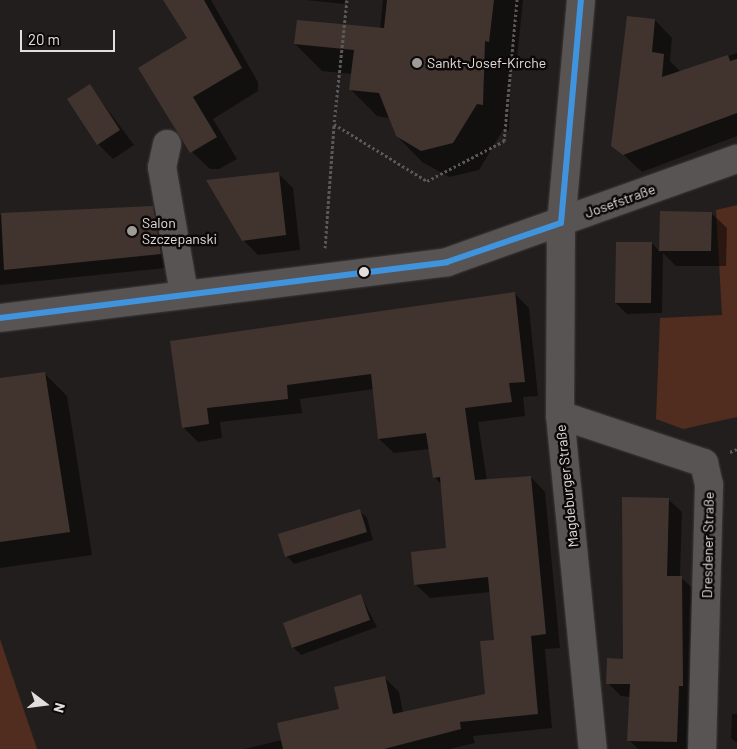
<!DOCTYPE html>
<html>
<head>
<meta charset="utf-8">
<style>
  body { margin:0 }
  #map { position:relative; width:737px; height:749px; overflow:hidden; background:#221e1d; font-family:Barlow,sans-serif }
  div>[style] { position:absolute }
  .green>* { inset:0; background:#502d1e }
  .shadow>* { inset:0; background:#0007 }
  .building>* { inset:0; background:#41342f }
  .path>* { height:3px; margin-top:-1.5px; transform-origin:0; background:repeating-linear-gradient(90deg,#5b5958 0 2.5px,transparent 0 5px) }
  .roads { filter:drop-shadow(0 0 1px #3e3b3a) drop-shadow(0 0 1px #3e3b3a) }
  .minor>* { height:28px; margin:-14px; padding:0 14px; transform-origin:14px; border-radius:14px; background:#575453 }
  .bus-1>* { height:6px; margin:-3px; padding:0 3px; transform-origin:3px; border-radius:3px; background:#4094de }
  .dots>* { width:14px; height:14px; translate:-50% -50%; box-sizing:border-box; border:2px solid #0c0807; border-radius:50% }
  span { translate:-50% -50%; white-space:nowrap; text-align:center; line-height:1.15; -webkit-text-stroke:5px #0c0807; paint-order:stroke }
  .poi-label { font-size:14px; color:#e3dedc }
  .left { translate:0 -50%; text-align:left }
  .street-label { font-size:14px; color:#e3dedc }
  .north { position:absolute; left:20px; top:679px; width:50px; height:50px; -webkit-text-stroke:4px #0c0807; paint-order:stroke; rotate:105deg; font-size:14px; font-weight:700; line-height:20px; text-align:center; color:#e3dedc }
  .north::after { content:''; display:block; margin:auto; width:18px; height:22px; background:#e3dedc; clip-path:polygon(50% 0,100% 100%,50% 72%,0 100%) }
  .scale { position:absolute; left:20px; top:30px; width:95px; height:22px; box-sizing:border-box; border:2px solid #e3dedc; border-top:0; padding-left:6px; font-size:15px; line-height:18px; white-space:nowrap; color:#e3dedc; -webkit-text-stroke:4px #0c0807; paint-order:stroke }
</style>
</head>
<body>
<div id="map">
  <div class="green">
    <div style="clip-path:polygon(737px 205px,737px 417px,683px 429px,656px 419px,660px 318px,722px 315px,716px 210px)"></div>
    <div style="clip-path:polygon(0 639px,37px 749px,0 749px)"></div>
  </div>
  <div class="shadow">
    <div style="clip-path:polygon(165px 0,211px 0,258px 82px,258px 91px,213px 119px,237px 159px,219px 169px,210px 169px,188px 148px,188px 38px)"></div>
    <div style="clip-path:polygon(306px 0,345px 0,344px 4px)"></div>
    <div style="clip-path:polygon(383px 0,523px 0,516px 68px,511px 68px,509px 131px,503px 130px,479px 170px,449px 177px,422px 162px,395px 134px,389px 118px,377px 116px,351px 90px,352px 74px,322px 71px,295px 44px,380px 30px)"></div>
    <div style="clip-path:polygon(655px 20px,672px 38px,670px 61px,681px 72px,737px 53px,737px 136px,642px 172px,613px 145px)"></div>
    <div style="clip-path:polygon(90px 86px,134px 145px,113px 159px,98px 144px)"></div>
    <div style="clip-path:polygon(278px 173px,293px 188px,300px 250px,258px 255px,243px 240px)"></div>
    <div style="clip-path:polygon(152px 207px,167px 222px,175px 267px,0 285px,0 215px)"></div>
    <div style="clip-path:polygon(661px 212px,711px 213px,727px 228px,726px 266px,676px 266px,663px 253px,662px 313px,627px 314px,616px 303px,652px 243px,660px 252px)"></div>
    <div style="clip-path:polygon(515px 294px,529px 308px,538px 396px,523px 397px,525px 416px,478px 422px,487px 481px,531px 477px,545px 492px,560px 648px,545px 649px,552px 728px,473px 736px,475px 743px,450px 749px,244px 749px,282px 740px,340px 710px,385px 678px,399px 692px,403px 713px,486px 695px,496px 641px,491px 592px,430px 598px,415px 584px,448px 550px,442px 485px,434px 477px,430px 449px,394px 453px,379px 439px,374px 389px,300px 399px,302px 413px,220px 422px,222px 438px,198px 442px,183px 427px,172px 342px)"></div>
    <div style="clip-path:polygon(44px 373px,67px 396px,92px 555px,0 568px,0 379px)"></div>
    <div style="clip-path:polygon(668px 499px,682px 512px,680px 577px,695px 590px,690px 749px,638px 749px,629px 740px,630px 697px,621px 696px,608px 683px,624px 660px)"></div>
    <div style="clip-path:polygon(359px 510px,367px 518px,373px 540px,294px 564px,287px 556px)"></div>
    <div style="clip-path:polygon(361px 596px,377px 627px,301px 655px,293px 647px)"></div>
    <div style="clip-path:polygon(732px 714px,737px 714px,737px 743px,731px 738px)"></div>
  </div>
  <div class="building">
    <div style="clip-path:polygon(163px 0,204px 0,242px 68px,193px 97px,217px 137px,190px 153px,138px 68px,187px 38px)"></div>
    <div style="clip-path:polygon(387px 0,494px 0,489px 42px,485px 41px,483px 105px,477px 104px,453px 143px,421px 151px,396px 136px,379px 93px,349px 90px,354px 50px,294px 44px,297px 20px,384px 28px)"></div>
    <div style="clip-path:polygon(627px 16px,655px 19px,652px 52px,664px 54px,662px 77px,728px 55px,730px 61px,737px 59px,737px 113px,623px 155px,611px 146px)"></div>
    <div style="clip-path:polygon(90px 84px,120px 130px,97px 145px,67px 99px)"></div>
    <div style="clip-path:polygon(279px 172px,286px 235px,242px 241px,206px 180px)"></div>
    <div style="clip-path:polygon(153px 206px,161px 254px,4px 270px,1px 213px)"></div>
    <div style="clip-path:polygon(660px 211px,712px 212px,711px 251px,659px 251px)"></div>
    <div style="clip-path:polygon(616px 242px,652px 242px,651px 303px,615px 303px)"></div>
    <div style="clip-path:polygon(515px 292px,525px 382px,509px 383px,512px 402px,465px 408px,475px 480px,531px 476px,546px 634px,531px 636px,538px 714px,460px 722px,461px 729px,384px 749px,283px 749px,277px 723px,339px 709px,334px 687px,385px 676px,393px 714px,485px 694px,480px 641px,494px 640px,488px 577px,414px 585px,411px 552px,446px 548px,440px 477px,433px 478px,426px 433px,378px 439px,371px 374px,287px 385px,288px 399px,207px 408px,209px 424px,182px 428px,170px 341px)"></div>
    <div style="clip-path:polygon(45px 372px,70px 532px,0 542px,0 378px)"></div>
    <div style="clip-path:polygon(622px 497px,669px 498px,667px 576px,682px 576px,683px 686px,679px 686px,677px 742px,627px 741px,630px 684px,606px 684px,607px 658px,623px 659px)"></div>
    <div style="clip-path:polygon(360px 509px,367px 532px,285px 557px,278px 534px)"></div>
    <div style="clip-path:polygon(361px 594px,370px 620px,292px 648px,283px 623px)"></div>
  </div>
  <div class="path">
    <div style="left:347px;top:0;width:125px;rotate:96deg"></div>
    <div style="left:334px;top:124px;width:109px;rotate:31.5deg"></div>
    <div style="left:427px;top:181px;width:87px;rotate:-27.5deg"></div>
    <div style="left:504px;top:141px;width:142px;rotate:-84.7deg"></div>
    <div style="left:325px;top:248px;width:124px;rotate:-85.8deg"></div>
    <div style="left:730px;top:452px;width:8px;rotate:-23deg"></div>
  </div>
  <div class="roads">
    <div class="minor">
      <div style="left:581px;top:0;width:224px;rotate:95.1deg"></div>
      <div style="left:561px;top:223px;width:192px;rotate:90.3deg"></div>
      <div style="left:560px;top:415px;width:336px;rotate:84.4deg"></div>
      <div style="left:167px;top:144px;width:24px;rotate:102deg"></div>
      <div style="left:162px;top:167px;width:128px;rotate:80.1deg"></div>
      <div style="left:0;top:318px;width:450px;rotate:-7.1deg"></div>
      <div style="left:447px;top:262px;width:308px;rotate:-19.6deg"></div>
      <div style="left:560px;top:415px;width:152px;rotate:18.4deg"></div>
      <div style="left:704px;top:463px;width:23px;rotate:77deg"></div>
      <div style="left:709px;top:485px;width:264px;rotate:91.5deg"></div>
    </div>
  </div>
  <div class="bus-1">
    <div style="left:561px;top:223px;width:224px;rotate:-84.9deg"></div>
    <div style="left:0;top:318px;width:450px;rotate:-7.1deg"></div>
    <div style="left:447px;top:262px;width:120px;rotate:-18.9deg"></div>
  </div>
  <div class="dots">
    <div style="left:417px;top:63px;background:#9f9b99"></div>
    <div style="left:132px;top:231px;background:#9f9b99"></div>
    <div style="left:364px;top:272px;background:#e3dedc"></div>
  </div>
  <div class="poi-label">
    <span class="left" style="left:427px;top:63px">Sankt-Josef-Kirche</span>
    <span class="left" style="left:142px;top:231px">Salon<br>Szczepanski</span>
  </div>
  <div class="street-label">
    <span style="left:620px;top:201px;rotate:-20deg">Josefstraße</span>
    <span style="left:567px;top:486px;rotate:-96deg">Magdeburger Straße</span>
    <span style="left:708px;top:545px;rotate:-89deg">Dresdener Straße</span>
  </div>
  <div class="north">N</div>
  <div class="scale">20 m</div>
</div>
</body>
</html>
